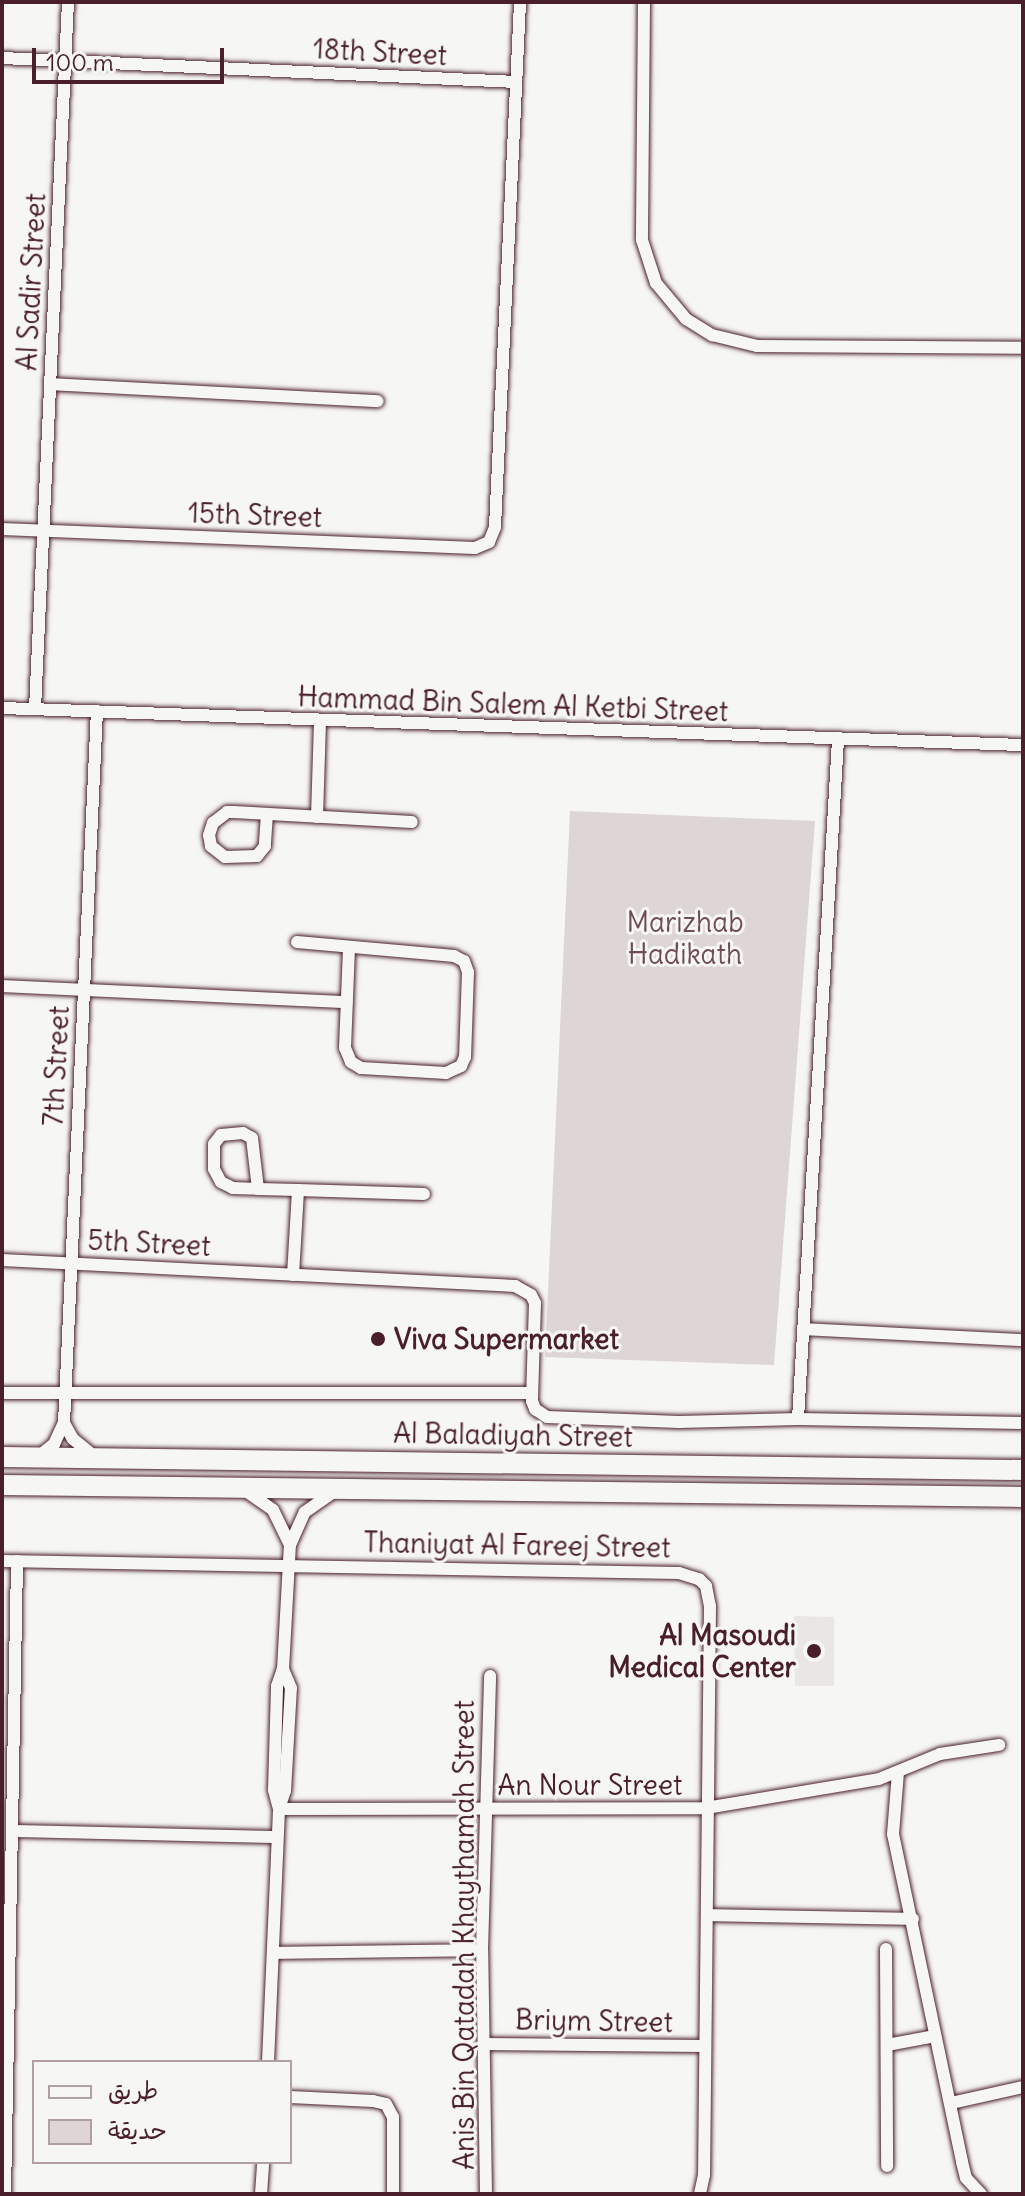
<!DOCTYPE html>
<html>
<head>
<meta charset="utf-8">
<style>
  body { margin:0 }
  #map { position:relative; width:1025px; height:2196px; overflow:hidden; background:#f6f6f2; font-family:Delius,"Playpen Sans Arabic",sans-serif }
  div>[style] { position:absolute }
  .built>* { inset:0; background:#e9e6e3 }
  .green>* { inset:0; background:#ddd6d5 }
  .roads { filter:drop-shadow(0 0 2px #4a1f2b) drop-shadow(0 0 2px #4a1f2b) }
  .minor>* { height:12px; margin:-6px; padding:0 6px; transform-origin:6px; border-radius:6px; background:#f6f6f2 }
  .primary>* { height:20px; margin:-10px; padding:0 10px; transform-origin:10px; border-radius:10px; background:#f6f6f2 }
  .dots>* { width:22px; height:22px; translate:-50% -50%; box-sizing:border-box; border:4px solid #f6f6f2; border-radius:50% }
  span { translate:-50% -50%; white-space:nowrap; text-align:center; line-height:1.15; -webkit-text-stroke:6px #f6f6f2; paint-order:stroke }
  .street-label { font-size:28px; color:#4a1f2b }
  .park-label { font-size:28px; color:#6f4d56 }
  .poi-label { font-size:28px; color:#4a1f2b; font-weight:700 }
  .left { translate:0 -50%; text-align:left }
  .right { translate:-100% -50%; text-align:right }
  .frame { position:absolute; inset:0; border:4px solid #4a1f2b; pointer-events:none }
  .legend { position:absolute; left:32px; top:2060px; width:260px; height:104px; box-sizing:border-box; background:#f6f6f2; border:2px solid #b1a0a2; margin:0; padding:10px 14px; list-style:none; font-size:24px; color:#4a1f2b }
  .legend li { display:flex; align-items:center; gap:16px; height:40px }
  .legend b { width:40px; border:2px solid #b1a0a2 }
  .scale { position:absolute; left:32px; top:48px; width:192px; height:36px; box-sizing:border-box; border:4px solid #4a1f2b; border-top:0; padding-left:10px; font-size:24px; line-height:28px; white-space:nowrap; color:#4a1f2b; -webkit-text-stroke:6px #f6f6f2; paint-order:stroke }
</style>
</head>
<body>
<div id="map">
  <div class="built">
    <div style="clip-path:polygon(794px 1616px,834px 1617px,834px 1686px,795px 1686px)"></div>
  </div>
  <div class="green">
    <div style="clip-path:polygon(570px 811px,815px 821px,774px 1365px,545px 1357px)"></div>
  </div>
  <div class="roads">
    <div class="minor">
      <div style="left:644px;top:2px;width:238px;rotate:90.5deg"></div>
      <div style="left:642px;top:240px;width:45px;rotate:72deg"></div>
      <div style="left:656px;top:283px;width:47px;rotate:50.2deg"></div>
      <div style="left:686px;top:319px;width:31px;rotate:32deg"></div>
      <div style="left:712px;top:335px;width:46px;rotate:13.7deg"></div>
      <div style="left:757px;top:346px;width:266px;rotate:0.4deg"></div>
      <div style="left:2px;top:58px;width:515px;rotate:2.67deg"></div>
      <div style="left:50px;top:384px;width:328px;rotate:3deg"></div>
      <div style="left:2px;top:529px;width:473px;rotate:2.3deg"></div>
      <div style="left:475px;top:548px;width:15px;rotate:-23deg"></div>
      <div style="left:489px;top:542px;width:16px;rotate:-68deg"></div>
      <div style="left:495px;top:527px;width:526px;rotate:-87.27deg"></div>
      <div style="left:2px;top:708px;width:1022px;rotate:2.08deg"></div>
      <div style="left:35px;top:709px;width:708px;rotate:-87.33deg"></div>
      <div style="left:267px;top:814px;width:32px;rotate:94deg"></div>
      <div style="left:265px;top:846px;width:13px;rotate:129deg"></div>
      <div style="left:257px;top:856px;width:32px;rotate:178deg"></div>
      <div style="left:225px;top:857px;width:18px;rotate:-142deg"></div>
      <div style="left:211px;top:846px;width:11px;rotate:-100deg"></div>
      <div style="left:209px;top:835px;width:13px;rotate:-72deg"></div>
      <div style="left:213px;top:823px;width:18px;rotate:-38deg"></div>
      <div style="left:227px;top:812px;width:7px"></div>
      <div style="left:234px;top:812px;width:178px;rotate:3.2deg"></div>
      <div style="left:317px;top:817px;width:96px;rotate:-88.2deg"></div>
      <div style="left:297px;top:942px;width:158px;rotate:5.1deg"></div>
      <div style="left:454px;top:956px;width:11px;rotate:27deg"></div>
      <div style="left:464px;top:961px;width:12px;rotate:70deg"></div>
      <div style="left:468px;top:972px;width:85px;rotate:92deg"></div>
      <div style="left:465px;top:1057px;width:10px;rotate:114deg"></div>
      <div style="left:461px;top:1066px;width:17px;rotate:155deg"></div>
      <div style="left:446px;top:1073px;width:85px;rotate:-176.6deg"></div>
      <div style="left:361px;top:1068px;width:12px;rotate:-149deg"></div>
      <div style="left:351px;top:1062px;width:15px;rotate:-113deg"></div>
      <div style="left:345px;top:1048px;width:99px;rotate:-87.7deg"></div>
      <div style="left:2px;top:986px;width:345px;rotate:2.7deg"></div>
      <div style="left:258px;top:1189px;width:51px;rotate:-96.7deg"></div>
      <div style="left:252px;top:1138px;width:10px;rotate:-151deg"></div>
      <div style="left:243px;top:1133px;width:22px;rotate:175deg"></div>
      <div style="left:221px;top:1135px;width:11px;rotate:128deg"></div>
      <div style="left:214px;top:1144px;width:25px;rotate:90deg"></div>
      <div style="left:214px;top:1169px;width:15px;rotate:62deg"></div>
      <div style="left:221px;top:1182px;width:13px;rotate:27deg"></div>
      <div style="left:233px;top:1188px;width:25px;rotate:2deg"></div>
      <div style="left:258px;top:1189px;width:40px;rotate:1.4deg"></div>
      <div style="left:298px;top:1190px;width:126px;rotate:1.8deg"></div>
      <div style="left:2px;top:1260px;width:514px;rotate:2.9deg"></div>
      <div style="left:515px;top:1286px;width:18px;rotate:29deg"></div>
      <div style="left:531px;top:1295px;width:9px;rotate:63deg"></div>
      <div style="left:535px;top:1303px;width:98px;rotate:91.8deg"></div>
      <div style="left:532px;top:1401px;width:9px;rotate:69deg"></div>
      <div style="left:535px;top:1409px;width:14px;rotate:34deg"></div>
      <div style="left:547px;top:1417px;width:132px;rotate:2.2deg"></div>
      <div style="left:679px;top:1422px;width:119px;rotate:-1.4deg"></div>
      <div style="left:798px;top:1419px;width:225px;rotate:1deg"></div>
      <div style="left:293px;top:1275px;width:85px;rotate:-86.6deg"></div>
      <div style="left:803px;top:1329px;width:220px;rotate:2.9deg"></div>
      <div style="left:2px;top:1393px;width:530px"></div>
      <div style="left:798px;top:1419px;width:681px;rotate:-86.63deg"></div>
      <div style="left:64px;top:1423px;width:18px;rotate:61deg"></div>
      <div style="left:73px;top:1439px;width:26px;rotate:39deg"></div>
      <div style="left:38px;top:1457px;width:21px;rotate:-39deg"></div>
      <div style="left:54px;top:1444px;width:23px;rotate:-65deg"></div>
      <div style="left:64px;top:1423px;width:713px;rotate:-87.35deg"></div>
      <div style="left:246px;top:1491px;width:33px;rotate:35deg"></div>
      <div style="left:273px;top:1510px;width:39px;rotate:64deg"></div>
      <div style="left:2px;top:1561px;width:677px;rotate:1.02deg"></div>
      <div style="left:679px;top:1573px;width:21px;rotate:17deg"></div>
      <div style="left:699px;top:1579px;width:10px;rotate:45deg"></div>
      <div style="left:706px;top:1586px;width:20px;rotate:79deg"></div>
      <div style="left:710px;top:1606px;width:569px;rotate:90.6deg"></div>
      <div style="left:704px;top:2175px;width:19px;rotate:102deg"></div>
      <div style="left:898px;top:1772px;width:62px;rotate:94.6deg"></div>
      <div style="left:893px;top:1834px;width:335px;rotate:78.1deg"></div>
      <div style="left:962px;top:2162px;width:16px;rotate:76deg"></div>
      <div style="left:966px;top:2178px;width:22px;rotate:47deg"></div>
      <div style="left:279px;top:1809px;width:427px;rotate:-0.1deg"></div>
      <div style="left:706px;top:1808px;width:175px;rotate:-9.5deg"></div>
      <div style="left:879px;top:1779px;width:66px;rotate:-22.3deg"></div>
      <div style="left:940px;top:1754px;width:60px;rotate:-8.7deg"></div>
      <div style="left:279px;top:1809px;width:19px;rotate:-72deg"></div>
      <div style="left:285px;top:1791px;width:103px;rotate:-86.7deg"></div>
      <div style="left:291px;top:1688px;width:21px;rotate:-113deg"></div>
      <div style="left:12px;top:1831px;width:265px;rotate:1.3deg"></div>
      <div style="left:708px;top:1915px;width:205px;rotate:1.1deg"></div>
      <div style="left:886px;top:1949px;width:217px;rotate:89.7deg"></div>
      <div style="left:273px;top:1953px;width:209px;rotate:-0.8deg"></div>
      <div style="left:483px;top:2044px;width:221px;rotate:0.5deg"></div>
      <div style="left:887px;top:2045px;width:49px;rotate:-10.6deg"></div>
      <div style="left:268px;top:2062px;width:253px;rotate:-87.5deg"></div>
      <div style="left:279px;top:1809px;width:20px;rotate:-105deg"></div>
      <div style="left:274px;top:1790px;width:104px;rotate:-88.3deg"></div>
      <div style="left:277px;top:1686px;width:18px;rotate:-71deg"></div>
      <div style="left:283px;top:1669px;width:124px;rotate:-86.8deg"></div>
      <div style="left:290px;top:1545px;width:36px;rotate:-66deg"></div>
      <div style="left:305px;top:1512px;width:37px;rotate:-35deg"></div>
      <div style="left:290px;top:2097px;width:83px;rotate:2.8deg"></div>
      <div style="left:373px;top:2101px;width:13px;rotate:13deg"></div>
      <div style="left:386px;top:2104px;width:15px;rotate:62deg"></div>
      <div style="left:393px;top:2117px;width:77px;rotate:90deg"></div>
      <div style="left:951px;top:2103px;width:74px;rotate:-12.5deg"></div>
      <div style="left:5px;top:2194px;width:633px;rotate:-88.91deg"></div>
      <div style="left:261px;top:2194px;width:32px;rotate:-86deg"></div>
      <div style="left:486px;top:2194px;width:244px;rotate:-90.9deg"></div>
      <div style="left:482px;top:1950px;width:274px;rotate:-88.3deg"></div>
    </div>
    <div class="primary">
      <div style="left:2px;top:1457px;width:1021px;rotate:0.73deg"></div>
      <div style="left:2px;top:1485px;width:1021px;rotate:0.67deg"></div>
    </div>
  </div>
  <div class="dots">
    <div style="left:378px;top:1339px;background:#4a1f2b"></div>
    <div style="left:814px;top:1651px;background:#4a1f2b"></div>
  </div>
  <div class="street-label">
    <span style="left:380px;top:52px;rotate:3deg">18th Street</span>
    <span style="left:31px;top:282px;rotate:-87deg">Al Sadir Street</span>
    <span style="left:255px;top:515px;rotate:2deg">15th Street</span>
    <span style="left:513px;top:704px;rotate:2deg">Hammad Bin Salem Al Ketbi Street</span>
    <span style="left:56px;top:1066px;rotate:-87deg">7th Street</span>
    <span style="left:149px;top:1243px;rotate:3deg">5th Street</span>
    <span style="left:513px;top:1435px;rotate:1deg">Al Baladiyah Street</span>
    <span style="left:517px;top:1545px;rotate:1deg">Thaniyat Al Fareej Street</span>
    <span style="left:590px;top:1785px">An Nour Street</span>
    <span style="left:464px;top:1935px;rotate:-90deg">Anis Bin Qatadah Khaythamah Street</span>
    <span style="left:594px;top:2021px;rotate:1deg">Briym Street</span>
  </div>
  <div class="park-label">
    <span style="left:685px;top:938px">Marizhab<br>Hadikath</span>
  </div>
  <div class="poi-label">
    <span class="left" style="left:394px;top:1339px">Viva Supermarket</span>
    <span class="right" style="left:796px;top:1651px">Al Masoudi<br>Medical Center</span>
  </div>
  <div class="frame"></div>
  <ul class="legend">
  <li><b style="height:10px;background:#f6f6f2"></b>طريق</li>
  <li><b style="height:22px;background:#ddd6d5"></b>حديقة</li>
  </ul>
  <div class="scale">100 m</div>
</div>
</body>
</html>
